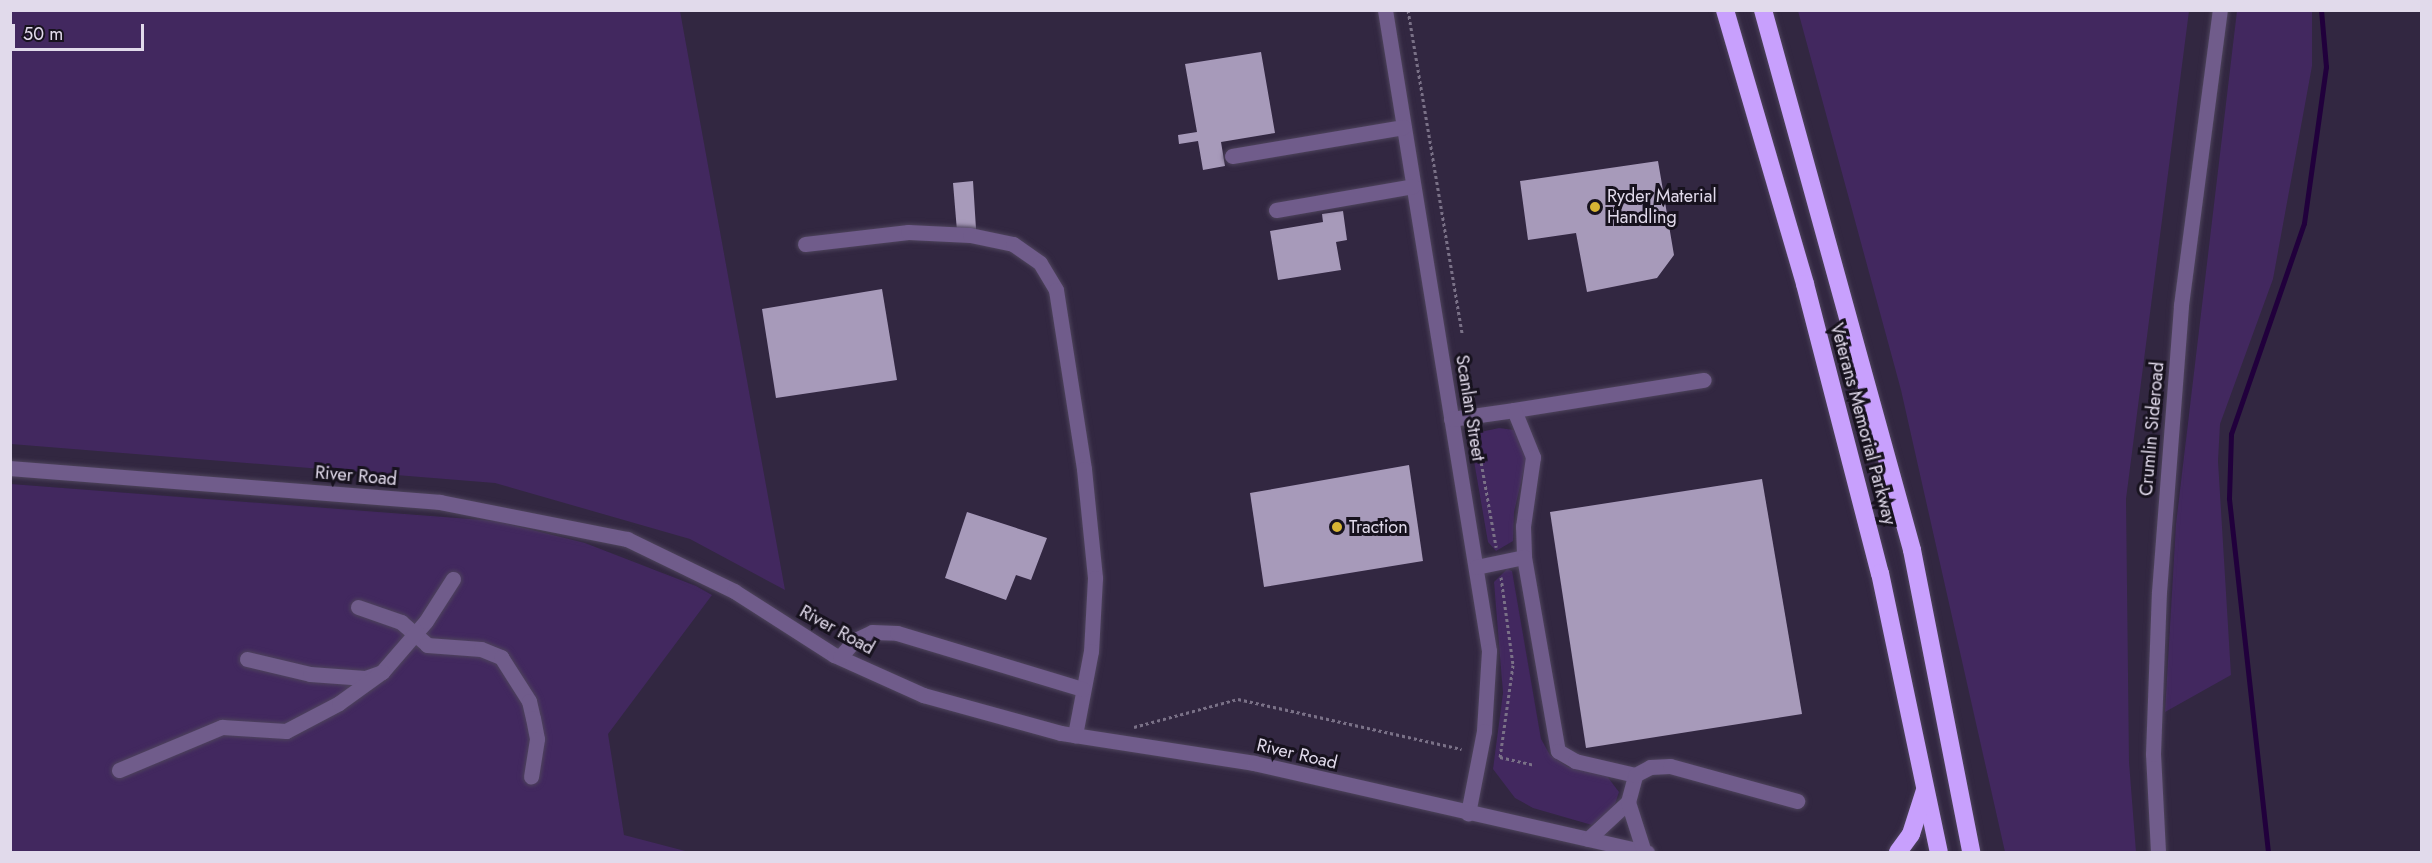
<!DOCTYPE html>
<html>
<head>
<meta charset="utf-8">
<style>
  body { margin:0 }
  #map { position:relative; width:2432px; height:863px; overflow:hidden; background:#322741; font-family:Jost,sans-serif }
  div>[style] { position:absolute }
  .green>* { inset:0; background:#42285f }
  .stream>* { height:5px; margin:-2.5px; padding:0 2.5px; transform-origin:2.5px; border-radius:2.5px; background:#21003c }
  .building>* { inset:0; background:#a79aba }
  .path>* { height:3px; margin-top:-1.5px; transform-origin:0; background:repeating-linear-gradient(90deg,#7a7187 0 3px,transparent 0 6px) }
  .roads { filter:drop-shadow(0 0 2px #4e445c) drop-shadow(0 0 2px #4e445c) }
  .minor>* { height:15px; margin:-7.5px; padding:0 7.5px; transform-origin:7.5px; border-radius:7.5px; background:#705c8b }
  .highway>* { height:18px; margin:-9px; padding:0 9px; transform-origin:9px; border-radius:9px; background:#c8a0fd }
  .dots>* { width:16px; height:16px; translate:-50% -50%; box-sizing:border-box; border:3px solid #17121e; border-radius:50% }
  span { translate:-50% -50%; white-space:nowrap; text-align:center; line-height:1.15; -webkit-text-stroke:6px #17121e; paint-order:stroke }
  .poi-label { font-size:18px; color:#e1daeb }
  .left { translate:0 -50%; text-align:left }
  .street-label { font-size:18px; color:#e1daeb }
  .frame { position:absolute; inset:0; border:12px solid #e1daeb; pointer-events:none }
  .scale { position:absolute; left:12px; top:24px; width:132px; height:27px; box-sizing:border-box; border:3px solid #e1daeb; border-top:0; padding-left:8px; font-size:18px; line-height:21px; white-space:nowrap; color:#e1daeb; -webkit-text-stroke:4px #17121e; paint-order:stroke }
</style>
</head>
<body>
<div id="map">
  <div class="green">
    <div style="clip-path:polygon(10px 11px,680px 11px,785px 590px,690px 539px,495px 483px,11px 444px)"></div>
    <div style="clip-path:polygon(1798px 11px,2189px 11px,2126px 499px,2129px 762px,2136px 852px,2005px 852px,1901px 390px)"></div>
    <div style="clip-path:polygon(2237px 11px,2312px 11px,2312px 66px,2273px 279px,2220px 424px,2218px 461px,2231px 675px,2165px 712px,2176px 524px)"></div>
    <div style="clip-path:polygon(1499px 428px,1514px 430px,1527px 457px,1514px 512px,1513px 541px,1496px 551px,1488px 542px,1471px 444px,1476px 433px)"></div>
    <div style="clip-path:polygon(11px 484px,496px 521px,585px 543px,696px 586px,712px 595px,608px 734px,624px 835px,689px 852px,11px 852px)"></div>
    <div style="clip-path:polygon(1507px 569px,1512px 571px,1541px 739px,1550px 755px,1568px 767px,1606px 775px,1619px 792px,1614px 807px,1592px 825px,1533px 808px,1515px 798px,1493px 769px,1503px 693px,1494px 582px)"></div>
  </div>
  <div class="stream">
    <div style="left:2268px;top:852px;width:356px;rotate:-96.3deg"></div>
    <div style="left:2229px;top:498px;width:64px;rotate:-88.2deg"></div>
    <div style="left:2231px;top:434px;width:223px;rotate:-70.9deg"></div>
    <div style="left:2304px;top:223px;width:158px;rotate:-82deg"></div>
    <div style="left:2326px;top:67px;width:57px;rotate:-95deg"></div>
  </div>
  <div class="building">
    <div style="clip-path:polygon(1261px 52px,1275px 133px,1221px 142px,1225px 166px,1203px 170px,1198px 141px,1179px 144px,1178px 135px,1197px 132px,1185px 64px)"></div>
    <div style="clip-path:polygon(1658px 161px,1674px 255px,1657px 278px,1587px 292px,1576px 233px,1528px 240px,1520px 181px)"></div>
    <div style="clip-path:polygon(973px 181px,976px 229px,957px 231px,953px 183px)"></div>
    <div style="clip-path:polygon(1343px 211px,1347px 240px,1336px 242px,1341px 270px,1278px 280px,1270px 231px,1323px 222px,1322px 214px)"></div>
    <div style="clip-path:polygon(882px 289px,897px 380px,776px 398px,762px 309px)"></div>
    <div style="clip-path:polygon(1409px 465px,1423px 561px,1264px 587px,1250px 493px)"></div>
    <div style="clip-path:polygon(1762px 479px,1802px 714px,1586px 748px,1550px 512px)"></div>
    <div style="clip-path:polygon(967px 512px,1047px 538px,1031px 580px,1016px 575px,1006px 600px,945px 578px)"></div>
  </div>
  <div class="path">
    <div style="left:1408px;top:10px;width:328px;rotate:80.5deg"></div>
    <div style="left:1467px;top:365px;width:33px;rotate:79deg"></div>
    <div style="left:1476px;top:433px;width:116px;rotate:80deg"></div>
    <div style="left:1501px;top:577px;width:89px;rotate:82.2deg"></div>
    <div style="left:1513px;top:665px;width:93px;rotate:98deg"></div>
    <div style="left:1500px;top:757px;width:35px;rotate:13deg"></div>
    <div style="left:1134px;top:727px;width:108px;rotate:-15.1deg"></div>
    <div style="left:1238px;top:699px;width:229px;rotate:12.6deg"></div>
  </div>
  <div class="roads">
    <div class="minor">
      <div style="left:1385px;top:10px;width:649px;rotate:80.78deg"></div>
      <div style="left:1489px;top:651px;width:80px;rotate:93.6deg"></div>
      <div style="left:1484px;top:731px;width:84px;rotate:101deg"></div>
      <div style="left:1232px;top:156px;width:174px;rotate:-9.6deg"></div>
      <div style="left:1276px;top:210px;width:139px;rotate:-9.9deg"></div>
      <div style="left:805px;top:244px;width:104px;rotate:-6.6deg"></div>
      <div style="left:908px;top:232px;width:62px;rotate:2.8deg"></div>
      <div style="left:970px;top:235px;width:44px;rotate:11.8deg"></div>
      <div style="left:1013px;top:244px;width:33px;rotate:35deg"></div>
      <div style="left:1040px;top:263px;width:31px;rotate:59deg"></div>
      <div style="left:1056px;top:290px;width:181px;rotate:81.1deg"></div>
      <div style="left:1084px;top:469px;width:110px;rotate:84.2deg"></div>
      <div style="left:1095px;top:578px;width:73px;rotate:93.1deg"></div>
      <div style="left:1091px;top:651px;width:86px;rotate:100.8deg"></div>
      <div style="left:1514px;top:410px;width:192px;rotate:-9deg"></div>
      <div style="left:1451px;top:419px;width:64px;rotate:-8.1deg"></div>
      <div style="left:1514px;top:410px;width:51px;rotate:68deg"></div>
      <div style="left:1533px;top:457px;width:70px;rotate:98.2deg"></div>
      <div style="left:1523px;top:526px;width:31px;rotate:88deg"></div>
      <div style="left:10px;top:468px;width:431px;rotate:4.5deg"></div>
      <div style="left:440px;top:502px;width:191px;rotate:11.2deg"></div>
      <div style="left:627px;top:539px;width:119px;rotate:25.9deg"></div>
      <div style="left:734px;top:591px;width:119px;rotate:32.6deg"></div>
      <div style="left:834px;top:655px;width:98px;rotate:24.2deg"></div>
      <div style="left:923px;top:695px;width:143px;rotate:15.4deg"></div>
      <div style="left:1061px;top:733px;width:195px;rotate:8.8deg"></div>
      <div style="left:1254px;top:763px;width:403px;rotate:12.8deg"></div>
      <div style="left:1476px;top:567px;width:49px;rotate:-11.8deg"></div>
      <div style="left:1524px;top:557px;width:197px;rotate:80.1deg"></div>
      <div style="left:1558px;top:751px;width:20px;rotate:30deg"></div>
      <div style="left:1575px;top:761px;width:62px;rotate:13.1deg"></div>
      <div style="left:358px;top:607px;width:46px;rotate:19.2deg"></div>
      <div style="left:401px;top:622px;width:35px;rotate:41deg"></div>
      <div style="left:427px;top:645px;width:54px;rotate:4.2deg"></div>
      <div style="left:481px;top:649px;width:22px;rotate:22deg"></div>
      <div style="left:501px;top:657px;width:52px;rotate:57.5deg"></div>
      <div style="left:529px;top:701px;width:17px;rotate:77deg"></div>
      <div style="left:533px;top:718px;width:21px;rotate:79deg"></div>
      <div style="left:537px;top:739px;width:38px;rotate:99deg"></div>
      <div style="left:840px;top:657px;width:23px;rotate:-49deg"></div>
      <div style="left:855px;top:640px;width:19px;rotate:-25deg"></div>
      <div style="left:872px;top:632px;width:25px;rotate:2deg"></div>
      <div style="left:897px;top:633px;width:194px;rotate:16.8deg"></div>
      <div style="left:247px;top:659px;width:65px;rotate:13.4deg"></div>
      <div style="left:310px;top:674px;width:55px;rotate:4.2deg"></div>
      <div style="left:365px;top:678px;width:18px;rotate:-19deg"></div>
      <div style="left:382px;top:672px;width:67px;rotate:-49.2deg"></div>
      <div style="left:426px;top:621px;width:50px;rotate:-57.3deg"></div>
      <div style="left:119px;top:770px;width:112px;rotate:-22.7deg"></div>
      <div style="left:222px;top:727px;width:64px;rotate:3.6deg"></div>
      <div style="left:286px;top:731px;width:60px;rotate:-27.8deg"></div>
      <div style="left:339px;top:703px;width:53px;rotate:-35.8deg"></div>
      <div style="left:1628px;top:802px;width:28px;rotate:-75deg"></div>
      <div style="left:1635px;top:775px;width:17px;rotate:-28deg"></div>
      <div style="left:1650px;top:767px;width:20px;rotate:-3deg"></div>
      <div style="left:1670px;top:766px;width:132px;rotate:15.4deg"></div>
      <div style="left:1588px;top:839px;width:54px;rotate:-42.8deg"></div>
      <div style="left:1628px;top:802px;width:52px;rotate:72.3deg"></div>
      <div style="left:2158px;top:852px;width:98px;rotate:-92.9deg"></div>
      <div style="left:2153px;top:754px;width:162px;rotate:-87.9deg"></div>
      <div style="left:2159px;top:592px;width:288px;rotate:-85.6deg"></div>
      <div style="left:2181px;top:305px;width:298px;rotate:-82.5deg"></div>
    </div>
    <div class="highway">
      <div style="left:1725px;top:10px;width:285px;rotate:73.7deg"></div>
      <div style="left:1805px;top:284px;width:299px;rotate:75.5deg"></div>
      <div style="left:1880px;top:573px;width:285px;rotate:78.1deg"></div>
      <div style="left:1763px;top:10px;width:560px;rotate:74.57deg"></div>
      <div style="left:1912px;top:550px;width:308px;rotate:78.9deg"></div>
      <div style="left:1898px;top:852px;width:22px;rotate:-54deg"></div>
      <div style="left:1911px;top:834px;width:46px;rotate:-72.3deg"></div>
    </div>
  </div>
  <div class="dots">
    <div style="left:1595px;top:207px;background:#d7b434"></div>
    <div style="left:1337px;top:527px;background:#d7b434"></div>
  </div>
  <div class="poi-label">
    <span class="left" style="left:1607px;top:207px">Ryder Material<br>Handling</span>
    <span class="left" style="left:1349px;top:527px">Traction</span>
  </div>
  <div class="street-label">
    <span style="left:1470px;top:408px;rotate:81deg">Scanlan Street</span>
    <span style="left:1863px;top:424px;rotate:75deg">Veterans Memorial Parkway</span>
    <span style="left:2152px;top:429px;rotate:-85deg">Crumlin Sideroad</span>
    <span style="left:356px;top:476px;rotate:5deg">River Road</span>
    <span style="left:837px;top:630px;rotate:29deg">River Road</span>
    <span style="left:1297px;top:754px;rotate:13deg">River Road</span>
  </div>
  <div class="frame"></div>
  <div class="scale">50 m</div>
</div>
</body>
</html>
